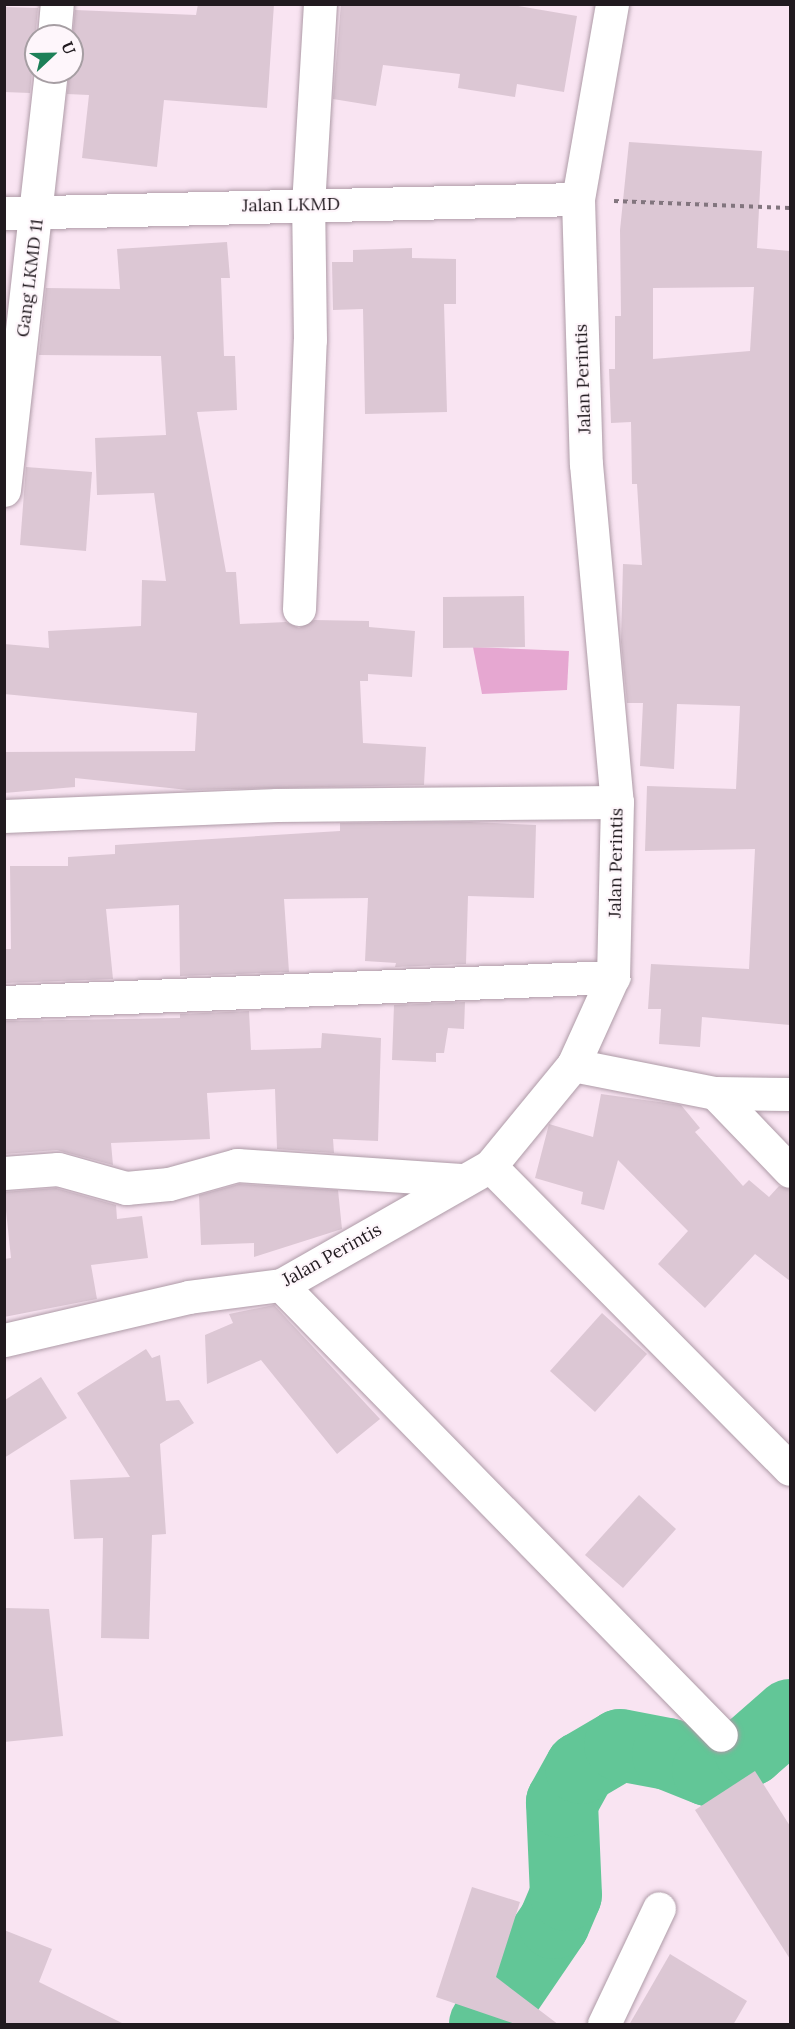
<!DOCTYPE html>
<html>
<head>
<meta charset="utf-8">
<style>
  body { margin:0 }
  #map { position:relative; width:795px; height:2029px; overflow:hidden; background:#f9e4f2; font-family:Lora,serif }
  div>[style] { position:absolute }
  .green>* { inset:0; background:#e6a7d1 }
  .river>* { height:72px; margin:-36px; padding:0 36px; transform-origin:36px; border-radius:36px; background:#62c697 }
  .building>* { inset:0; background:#dcc7d4 }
  .path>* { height:4px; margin-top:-2px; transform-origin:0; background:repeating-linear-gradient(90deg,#82757e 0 4.5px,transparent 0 9px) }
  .roads { filter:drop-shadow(0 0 2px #ae9ba7) drop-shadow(0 0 2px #ae9ba7) }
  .street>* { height:33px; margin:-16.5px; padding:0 16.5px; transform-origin:16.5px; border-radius:16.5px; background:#fff }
  .secondary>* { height:33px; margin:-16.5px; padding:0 16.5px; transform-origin:16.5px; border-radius:16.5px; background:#fff }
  span { translate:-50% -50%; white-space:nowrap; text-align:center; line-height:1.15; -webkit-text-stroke:4.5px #fef6fb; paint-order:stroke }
  .street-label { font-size:18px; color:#211a1f }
  .frame { position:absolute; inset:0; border:6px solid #211a1f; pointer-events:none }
  .north { position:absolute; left:24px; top:24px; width:60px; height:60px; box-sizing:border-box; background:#fef6fb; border:2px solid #a69ea3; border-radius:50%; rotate:68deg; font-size:16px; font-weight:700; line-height:24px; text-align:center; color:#211a1f }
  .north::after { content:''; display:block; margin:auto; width:21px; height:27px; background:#1d8058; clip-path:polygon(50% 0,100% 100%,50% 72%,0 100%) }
</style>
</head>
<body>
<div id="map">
  <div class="green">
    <div style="clip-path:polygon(473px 647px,569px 651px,567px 690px,482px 694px)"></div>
  </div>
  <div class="river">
    <div style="left:485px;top:2024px;width:122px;rotate:-55.7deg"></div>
    <div style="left:554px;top:1923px;width:30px;rotate:-67deg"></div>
    <div style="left:566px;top:1895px;width:93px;rotate:-92.5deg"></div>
    <div style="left:562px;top:1802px;width:39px;rotate:-61deg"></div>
    <div style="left:581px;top:1768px;width:45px;rotate:-30.5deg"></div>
    <div style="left:620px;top:1745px;width:49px;rotate:10.6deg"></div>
    <div style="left:668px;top:1754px;width:43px;rotate:21.8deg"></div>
    <div style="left:708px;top:1770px;width:47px;rotate:-25.5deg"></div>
    <div style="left:750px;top:1750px;width:53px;rotate:-41.2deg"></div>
  </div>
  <div class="building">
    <div style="clip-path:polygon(198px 4px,274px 4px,267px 108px,164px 100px,157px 167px,82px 158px,89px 95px,67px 94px,75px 10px,196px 15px)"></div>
    <div style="clip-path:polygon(341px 4px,507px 4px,577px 16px,564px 92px,517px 84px,515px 97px,458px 88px,460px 74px,383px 65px,376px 106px,333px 99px)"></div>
    <div style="clip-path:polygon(4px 7px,38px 8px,30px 93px,4px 92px)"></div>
    <div style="clip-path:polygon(evenodd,629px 142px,762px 151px,757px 248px,790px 251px,790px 1025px,702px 1017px,700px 1047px,659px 1044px,661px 1009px,648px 1009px,651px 964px,749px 969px,755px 849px,645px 851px,647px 786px,736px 789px,740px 706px,677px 704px,674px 769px,640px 766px,643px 703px,627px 703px,621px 642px,623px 564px,642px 565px,637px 484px,632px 484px,631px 422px,611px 423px,609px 369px,615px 369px,615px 316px,621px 316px,620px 230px,629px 142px,754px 287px,750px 351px,653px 359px,653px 288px,754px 287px)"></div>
    <div style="clip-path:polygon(227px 242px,230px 278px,221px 278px,224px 356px,235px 356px,237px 410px,197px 412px,226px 572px,236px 572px,240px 624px,286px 622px,299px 628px,314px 620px,369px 621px,369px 627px,415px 631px,412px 677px,368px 674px,368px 681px,360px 681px,363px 743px,426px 747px,424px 785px,188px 790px,75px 778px,75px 787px,4px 793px,4px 752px,195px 751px,197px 713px,4px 694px,4px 644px,49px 648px,48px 631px,141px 626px,142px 580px,166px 581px,154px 493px,97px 495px,95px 438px,166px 435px,161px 356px,39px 355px,46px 288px,120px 289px,117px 249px)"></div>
    <div style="clip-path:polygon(412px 248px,412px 258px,456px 259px,456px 304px,444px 304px,447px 412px,365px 414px,363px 309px,333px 310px,332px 262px,353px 262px,353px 250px)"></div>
    <div style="clip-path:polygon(26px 467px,92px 472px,86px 551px,20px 545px)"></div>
    <div style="clip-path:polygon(524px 596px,525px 647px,443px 648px,443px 597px)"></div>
    <div style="clip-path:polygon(469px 822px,536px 825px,534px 898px,468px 896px,466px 964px,395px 967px,396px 963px,365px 961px,368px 898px,284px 899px,289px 972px,180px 976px,179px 905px,106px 909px,113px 979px,4px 983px,4px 949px,11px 949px,10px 866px,68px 866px,68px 857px,115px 854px,115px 845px,340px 831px,340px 823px)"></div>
    <div style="clip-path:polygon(465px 1002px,464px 1029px,448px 1028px,444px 1053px,436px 1053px,436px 1062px,392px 1060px,394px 1005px)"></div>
    <div style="clip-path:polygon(249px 1011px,251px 1050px,321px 1048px,322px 1033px,381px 1038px,378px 1141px,333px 1139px,334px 1153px,277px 1149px,275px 1089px,207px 1093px,210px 1139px,111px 1143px,113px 1165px,57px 1150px,4px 1154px,4px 1021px,180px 1018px,180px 1014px)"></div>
    <div style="clip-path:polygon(601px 1094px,681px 1105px,700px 1128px,695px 1132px,743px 1186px,749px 1180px,769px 1197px,779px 1186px,790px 1189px,790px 1281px,755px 1254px,705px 1308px,658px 1264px,688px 1231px,618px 1160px,604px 1210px,581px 1204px,583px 1192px,535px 1178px,549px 1124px,593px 1137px)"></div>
    <div style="clip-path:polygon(239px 1184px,338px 1190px,342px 1229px,254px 1257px,254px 1243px,201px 1245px,199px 1195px)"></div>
    <div style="clip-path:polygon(56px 1188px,116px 1205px,117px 1219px,142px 1216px,148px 1258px,91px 1265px,97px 1299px,4px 1317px,4px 1259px,11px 1258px,4px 1192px)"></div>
    <div style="clip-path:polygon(274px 1305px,380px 1419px,337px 1454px,261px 1360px,207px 1384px,205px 1335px,233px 1323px,229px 1314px)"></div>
    <div style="clip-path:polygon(602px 1313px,647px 1354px,595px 1412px,550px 1371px)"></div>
    <div style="clip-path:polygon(146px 1349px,152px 1358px,160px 1355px,166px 1401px,179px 1400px,194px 1423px,160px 1444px,166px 1534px,152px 1535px,149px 1639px,101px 1638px,103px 1538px,74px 1539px,70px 1480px,130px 1477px,77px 1393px)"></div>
    <div style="clip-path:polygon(41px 1377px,67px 1418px,4px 1458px,5px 1400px)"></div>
    <div style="clip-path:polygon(639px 1495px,676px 1529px,623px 1588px,585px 1555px)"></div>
    <div style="clip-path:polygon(4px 1608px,49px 1609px,63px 1736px,4px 1742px)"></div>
    <div style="clip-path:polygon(755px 1771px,790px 1826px,790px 1959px,695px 1810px)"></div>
    <div style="clip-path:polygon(472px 1887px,520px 1902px,496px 1977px,559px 2025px,518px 2025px,436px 1997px)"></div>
    <div style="clip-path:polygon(4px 1930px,52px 1949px,39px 1982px,126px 2025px,4px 2025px)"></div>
    <div style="clip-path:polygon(670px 1954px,747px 2001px,733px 2025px,629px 2025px)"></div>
  </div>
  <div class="path">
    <div style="left:614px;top:201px;width:176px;rotate:2.3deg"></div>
  </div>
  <div class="roads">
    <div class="street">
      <div style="left:54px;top:36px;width:32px;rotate:-85deg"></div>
      <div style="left:578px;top:199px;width:198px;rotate:-80.1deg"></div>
      <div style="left:4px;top:490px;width:421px;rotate:-83.6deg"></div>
      <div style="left:299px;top:609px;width:269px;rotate:-87.7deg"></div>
      <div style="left:310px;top:340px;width:135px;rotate:-90.8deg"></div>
      <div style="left:308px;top:205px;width:201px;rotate:-86.6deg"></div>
      <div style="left:4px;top:816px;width:273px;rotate:-2.3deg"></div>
      <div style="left:277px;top:805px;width:340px;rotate:-0.5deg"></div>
      <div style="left:4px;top:1002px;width:610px;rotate:-2.35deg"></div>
      <div style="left:573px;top:1065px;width:145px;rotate:11.2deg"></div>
      <div style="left:715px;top:1093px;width:75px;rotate:0.8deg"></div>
      <div style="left:715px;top:1093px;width:108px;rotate:46.1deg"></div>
      <div style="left:490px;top:1166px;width:426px;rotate:45.3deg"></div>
      <div style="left:4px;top:1173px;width:54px;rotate:-4.2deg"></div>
      <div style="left:58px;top:1169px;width:71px;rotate:15.6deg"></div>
      <div style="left:126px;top:1188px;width:43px;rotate:-5.3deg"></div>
      <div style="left:169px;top:1184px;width:71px;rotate:-15.6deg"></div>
      <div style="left:237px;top:1165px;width:228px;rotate:3.8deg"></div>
      <div style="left:281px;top:1285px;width:629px;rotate:45.64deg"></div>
      <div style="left:604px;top:2024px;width:128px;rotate:-64.6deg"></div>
    </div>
    <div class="secondary">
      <div style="left:4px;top:213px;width:574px;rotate:-1.4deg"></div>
      <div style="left:578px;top:199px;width:265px;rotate:88.3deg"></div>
      <div style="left:586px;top:464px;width:339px;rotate:84.8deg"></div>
      <div style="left:617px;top:802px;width:175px;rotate:91.3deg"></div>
      <div style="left:613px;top:977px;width:97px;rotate:114.4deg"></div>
      <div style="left:573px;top:1065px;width:131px;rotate:129.4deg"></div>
      <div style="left:490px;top:1166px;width:241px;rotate:150.3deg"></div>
      <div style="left:281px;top:1285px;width:93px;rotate:172.6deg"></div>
      <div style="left:189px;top:1297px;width:190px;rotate:166.9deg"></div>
    </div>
  </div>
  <div class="street-label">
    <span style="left:291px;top:205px;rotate:-1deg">Jalan LKMD</span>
    <span style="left:30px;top:278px;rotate:-83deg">Gang LKMD 11</span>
    <span style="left:583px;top:379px;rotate:-92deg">Jalan Perintis</span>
    <span style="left:616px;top:863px;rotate:-89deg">Jalan Perintis</span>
    <span style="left:332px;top:1255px;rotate:-29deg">Jalan Perintis</span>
  </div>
  <div class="frame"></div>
  <div class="north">U</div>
</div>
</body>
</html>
